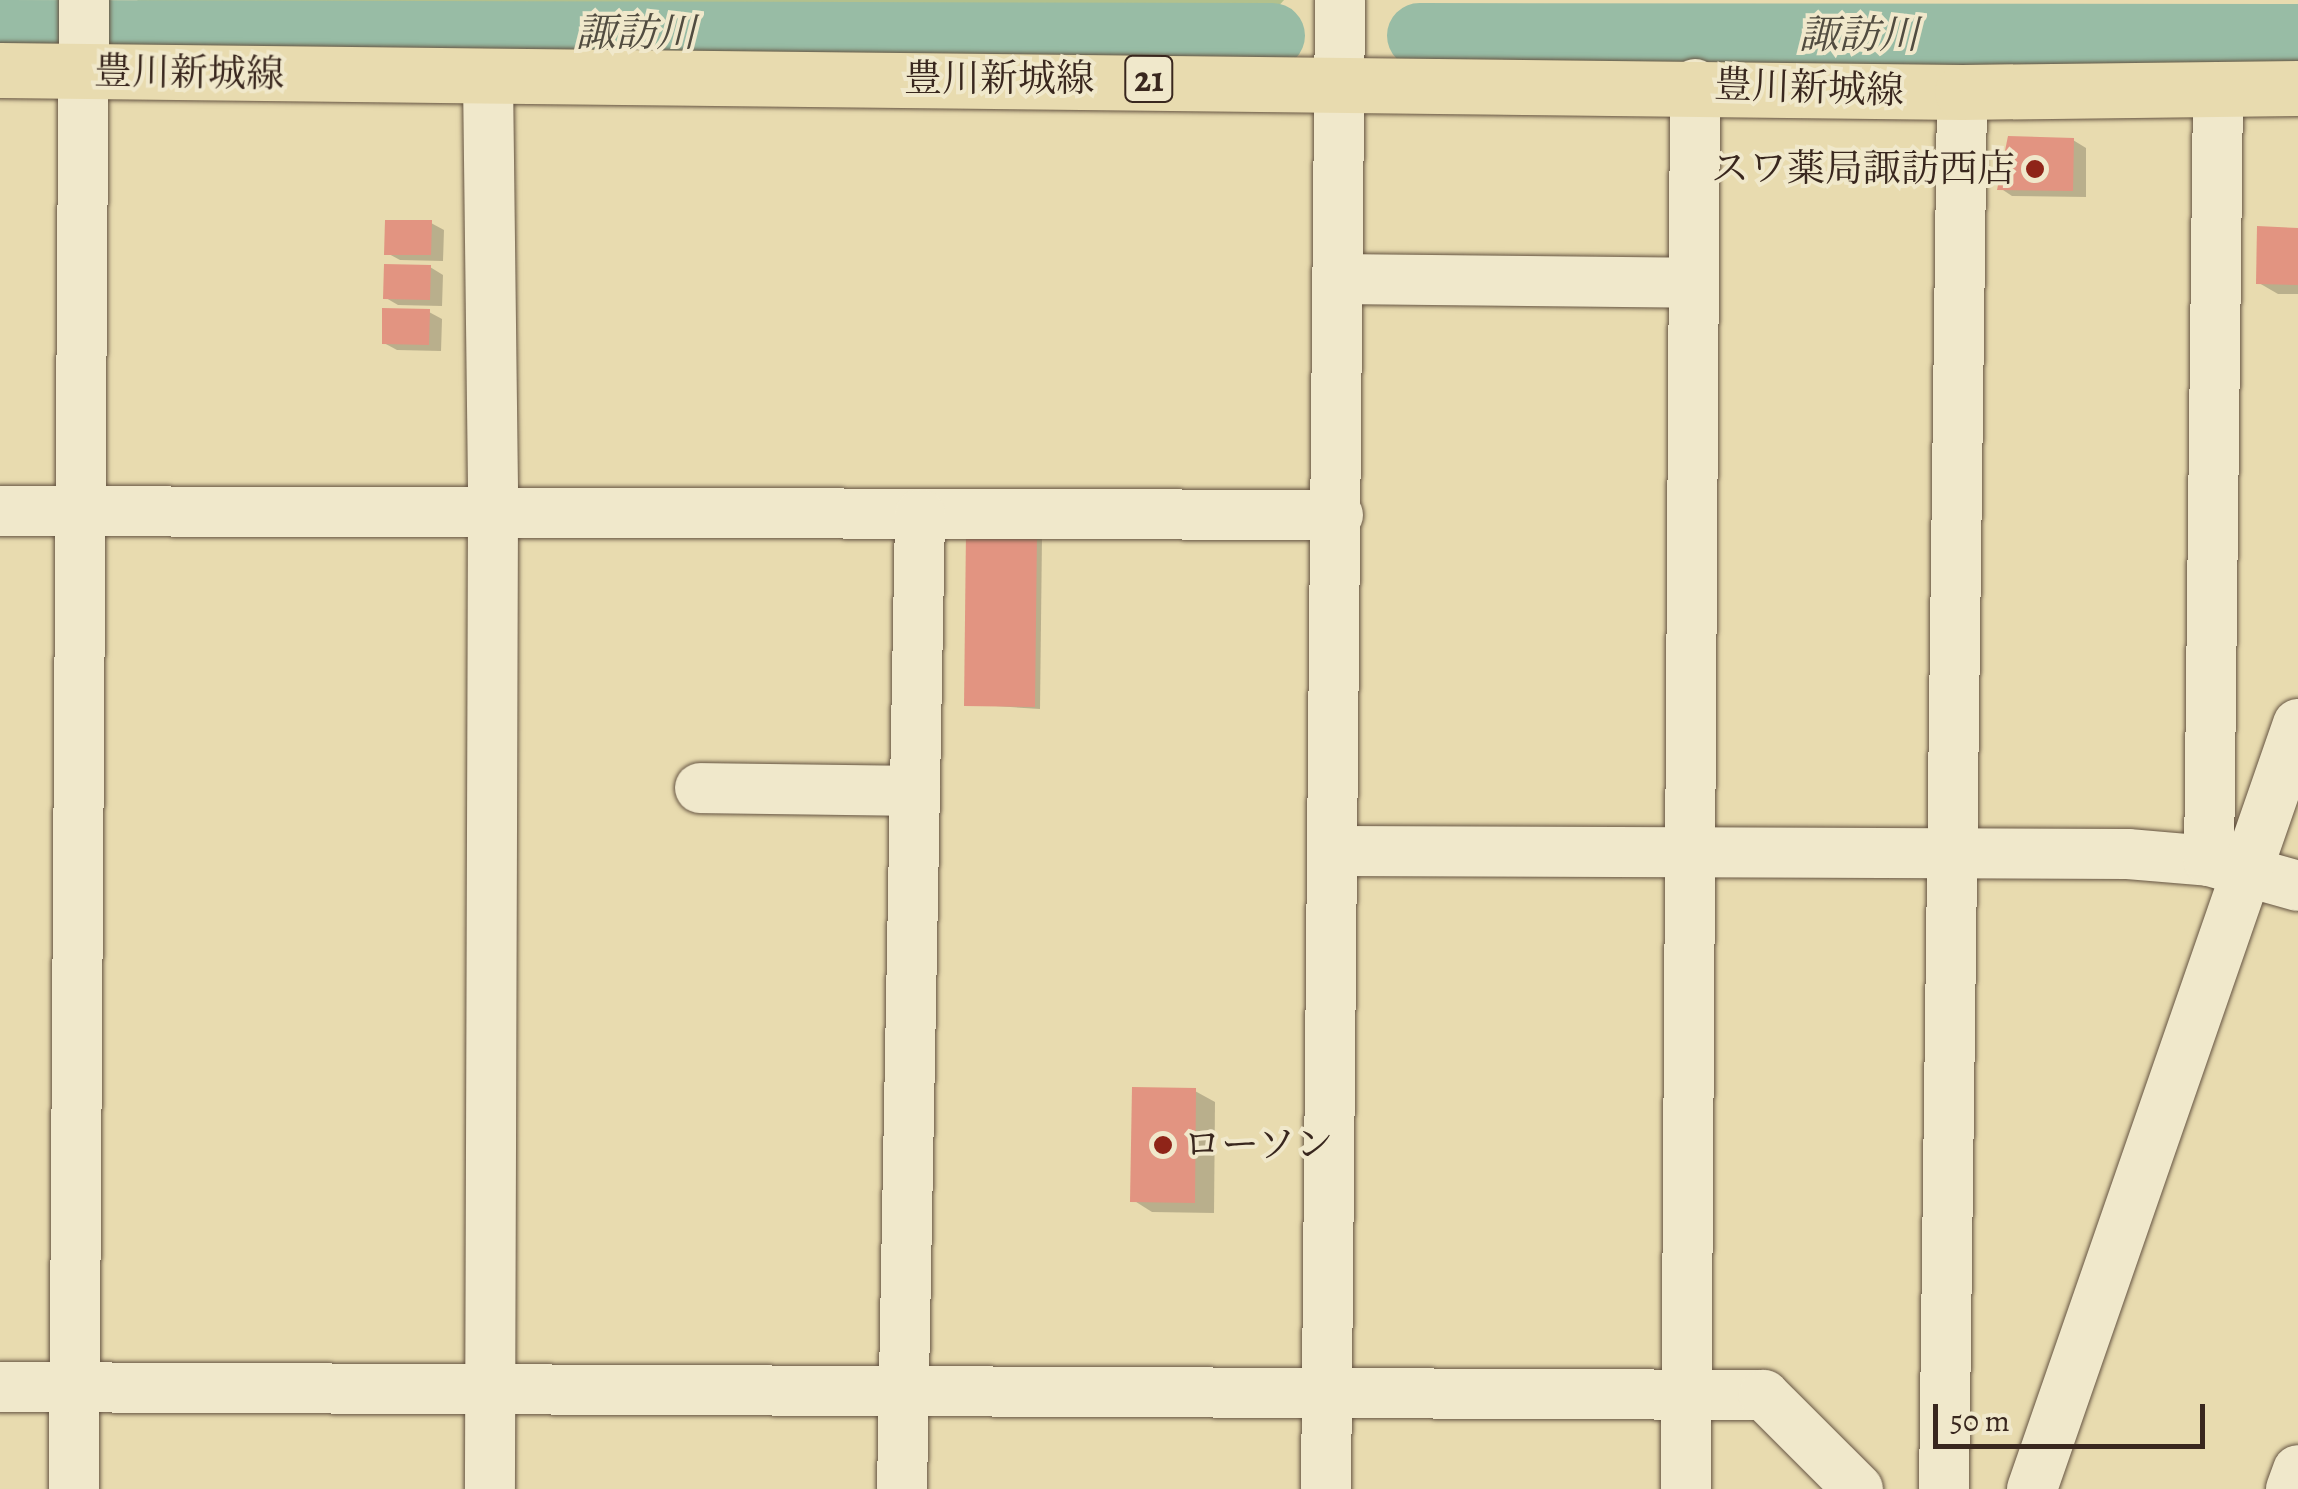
<!DOCTYPE html>
<html>
<head>
<meta charset="utf-8">
<style>
  body { margin:0 }
  #map { position:relative; width:2298px; height:1489px; overflow:hidden; background:#e8dbaf; font-family:Alegreya,"Noto Serif JP",serif }
  div>[style] { position:absolute }
  .green>* { inset:0; background:#b3c18d }
  .shadow>* { inset:0; background:#0003 }
  .river>* { height:65px; margin:-32.5px; padding:0 32.5px; transform-origin:32.5px; border-radius:32.5px; background:#98bca5 }
  .building>* { inset:0; background:#e29481 }
  .roads { filter:drop-shadow(0 0 2px #655442) drop-shadow(0 0 2px #655442) }
  .minor>* { height:50px; margin:-25px; padding:0 25px; transform-origin:25px; border-radius:25px; background:#f0e8cb }
  .major>* { height:55px; margin:-27.5px; padding:0 27.5px; transform-origin:27.5px; border-radius:27.5px; background:#e8dbaf }
  .dots>* { width:28px; height:28px; translate:-50% -50%; box-sizing:border-box; border:5px solid #f0e8cb; border-radius:50% }
  span { translate:-50% -50%; white-space:nowrap; text-align:center; line-height:1.15; -webkit-text-stroke:8px #f0e8cb; paint-order:stroke }
  .shield-label span { padding:2px 8px; background:#f0e8cb; border:2px solid; border-radius:8px; -webkit-text-stroke-width:0 }
  .shield-label { font-size:35px; color:#39271e; font-weight:700 }
  .street-label { font-size:38px; color:#39271e }
  .poi-label { font-size:38px; color:#39271e }
  .right { translate:-100% -50%; text-align:right }
  .left { translate:0 -50%; text-align:left }
  .water-label { font-size:40px; color:#514c40; font-style:italic }
  .scale { position:absolute; left:1933px; top:1404px; width:272px; height:45px; box-sizing:border-box; border:5px solid #39271e; border-top:0; padding-left:12px; font-size:30px; line-height:35px; white-space:nowrap; color:#39271e; -webkit-text-stroke:8px #f0e8cb; paint-order:stroke }
</style>
</head>
<body>
<div id="map">
  <div class="green">
    <div style="clip-path:polygon(137px 0,1284px 0,1264px 22px,157px 22px)"></div>
  </div>
  <div class="shadow">
    <div style="clip-path:polygon(2073px 140px,2086px 148px,2086px 197px,2012px 196px,2000px 188px)"></div>
    <div style="clip-path:polygon(431px 223px,444px 230px,443px 261px,400px 260px,387px 253px)"></div>
    <div style="clip-path:polygon(2298px 230px,2298px 294px,2278px 294px,2259px 283px)"></div>
    <div style="clip-path:polygon(430px 267px,443px 275px,442px 306px,398px 305px,386px 298px)"></div>
    <div style="clip-path:polygon(429px 312px,442px 319px,441px 351px,397px 350px,384px 343px)"></div>
    <div style="clip-path:polygon(969px 533px,1042px 537px,1040px 709px,966px 704px)"></div>
    <div style="clip-path:polygon(1195px 1091px,1215px 1102px,1214px 1213px,1152px 1212px,1133px 1200px)"></div>
  </div>
  <div class="river">
    <div style="left:0;top:32px;width:1272px;rotate:0.14deg"></div>
    <div style="left:1419px;top:35px;width:879px;rotate:0.07deg"></div>
  </div>
  <div class="building">
    <div style="clip-path:polygon(2008px 136px,2074px 138px,2073px 191px,1997px 190px)"></div>
    <div style="clip-path:polygon(385px 220px,432px 220px,431px 255px,384px 255px)"></div>
    <div style="clip-path:polygon(2257px 226px,2298px 228px,2298px 285px,2256px 284px)"></div>
    <div style="clip-path:polygon(384px 264px,431px 265px,430px 300px,383px 299px)"></div>
    <div style="clip-path:polygon(382px 308px,430px 309px,429px 345px,382px 344px)"></div>
    <div style="clip-path:polygon(966px 531px,1037px 531px,1035px 707px,964px 706px)"></div>
    <div style="clip-path:polygon(1132px 1087px,1196px 1088px,1195px 1203px,1130px 1202px)"></div>
  </div>
  <div class="roads">
    <div class="minor">
      <div style="left:488px;top:78px;width:434px;rotate:89.3deg"></div>
      <div style="left:493px;top:512px;width:977px;rotate:90.18deg"></div>
      <div style="left:1338px;top:279px;width:355px;rotate:0.6deg"></div>
      <div style="left:0;top:511px;width:1338px;rotate:0.17deg"></div>
      <div style="left:700px;top:788px;width:215px;rotate:0.8deg"></div>
      <div style="left:1337px;top:851px;width:791px;rotate:0.22deg"></div>
      <div style="left:2128px;top:854px;width:81px;rotate:4.9deg"></div>
      <div style="left:2209px;top:861px;width:92px;rotate:15.7deg"></div>
      <div style="left:2209px;top:861px;width:773px;rotate:-89.33deg"></div>
      <div style="left:0;top:1387px;width:1764px;rotate:0.26deg"></div>
      <div style="left:1764px;top:1395px;width:133px;rotate:45deg"></div>
      <div style="left:74px;top:1489px;width:1489px;rotate:-89.62deg"></div>
      <div style="left:902px;top:1489px;width:975px;rotate:-88.94deg"></div>
      <div style="left:1326px;top:1489px;width:1489px;rotate:-89.46deg"></div>
      <div style="left:1686px;top:1489px;width:1405px;rotate:-89.63deg"></div>
      <div style="left:1944px;top:1489px;width:1397px;rotate:-89.26deg"></div>
      <div style="left:2032px;top:1489px;width:810px;rotate:-70.83deg"></div>
      <div style="left:2291px;top:1489px;width:20px;rotate:-70deg"></div>
    </div>
    <div class="major">
      <div style="left:0;top:70px;width:1962px;rotate:0.64deg"></div>
      <div style="left:1962px;top:92px;width:336px;rotate:-0.7deg"></div>
    </div>
  </div>
  <div class="dots">
    <div style="left:2035px;top:169px;background:#8f2418"></div>
    <div style="left:1163px;top:1145px;background:#8f2418"></div>
  </div>
  <div class="shield-label">
    <span style="left:1149px;top:79px">21</span>
  </div>
  <div class="street-label">
    <span style="left:189px;top:73px;rotate:1deg">豊川新城線</span>
    <span style="left:999px;top:79px">豊川新城線</span>
    <span style="left:1809px;top:88px;rotate:2deg">豊川新城線</span>
  </div>
  <div class="poi-label">
    <span class="right" style="left:2015px;top:169px">スワ薬局諏訪西店</span>
    <span class="left" style="left:1183px;top:1145px">ローソン</span>
  </div>
  <div class="water-label">
    <span style="left:636px;top:33px">諏訪川</span>
    <span style="left:1859px;top:35px">諏訪川</span>
  </div>
  <div class="scale">50 m</div>
</div>
</body>
</html>
